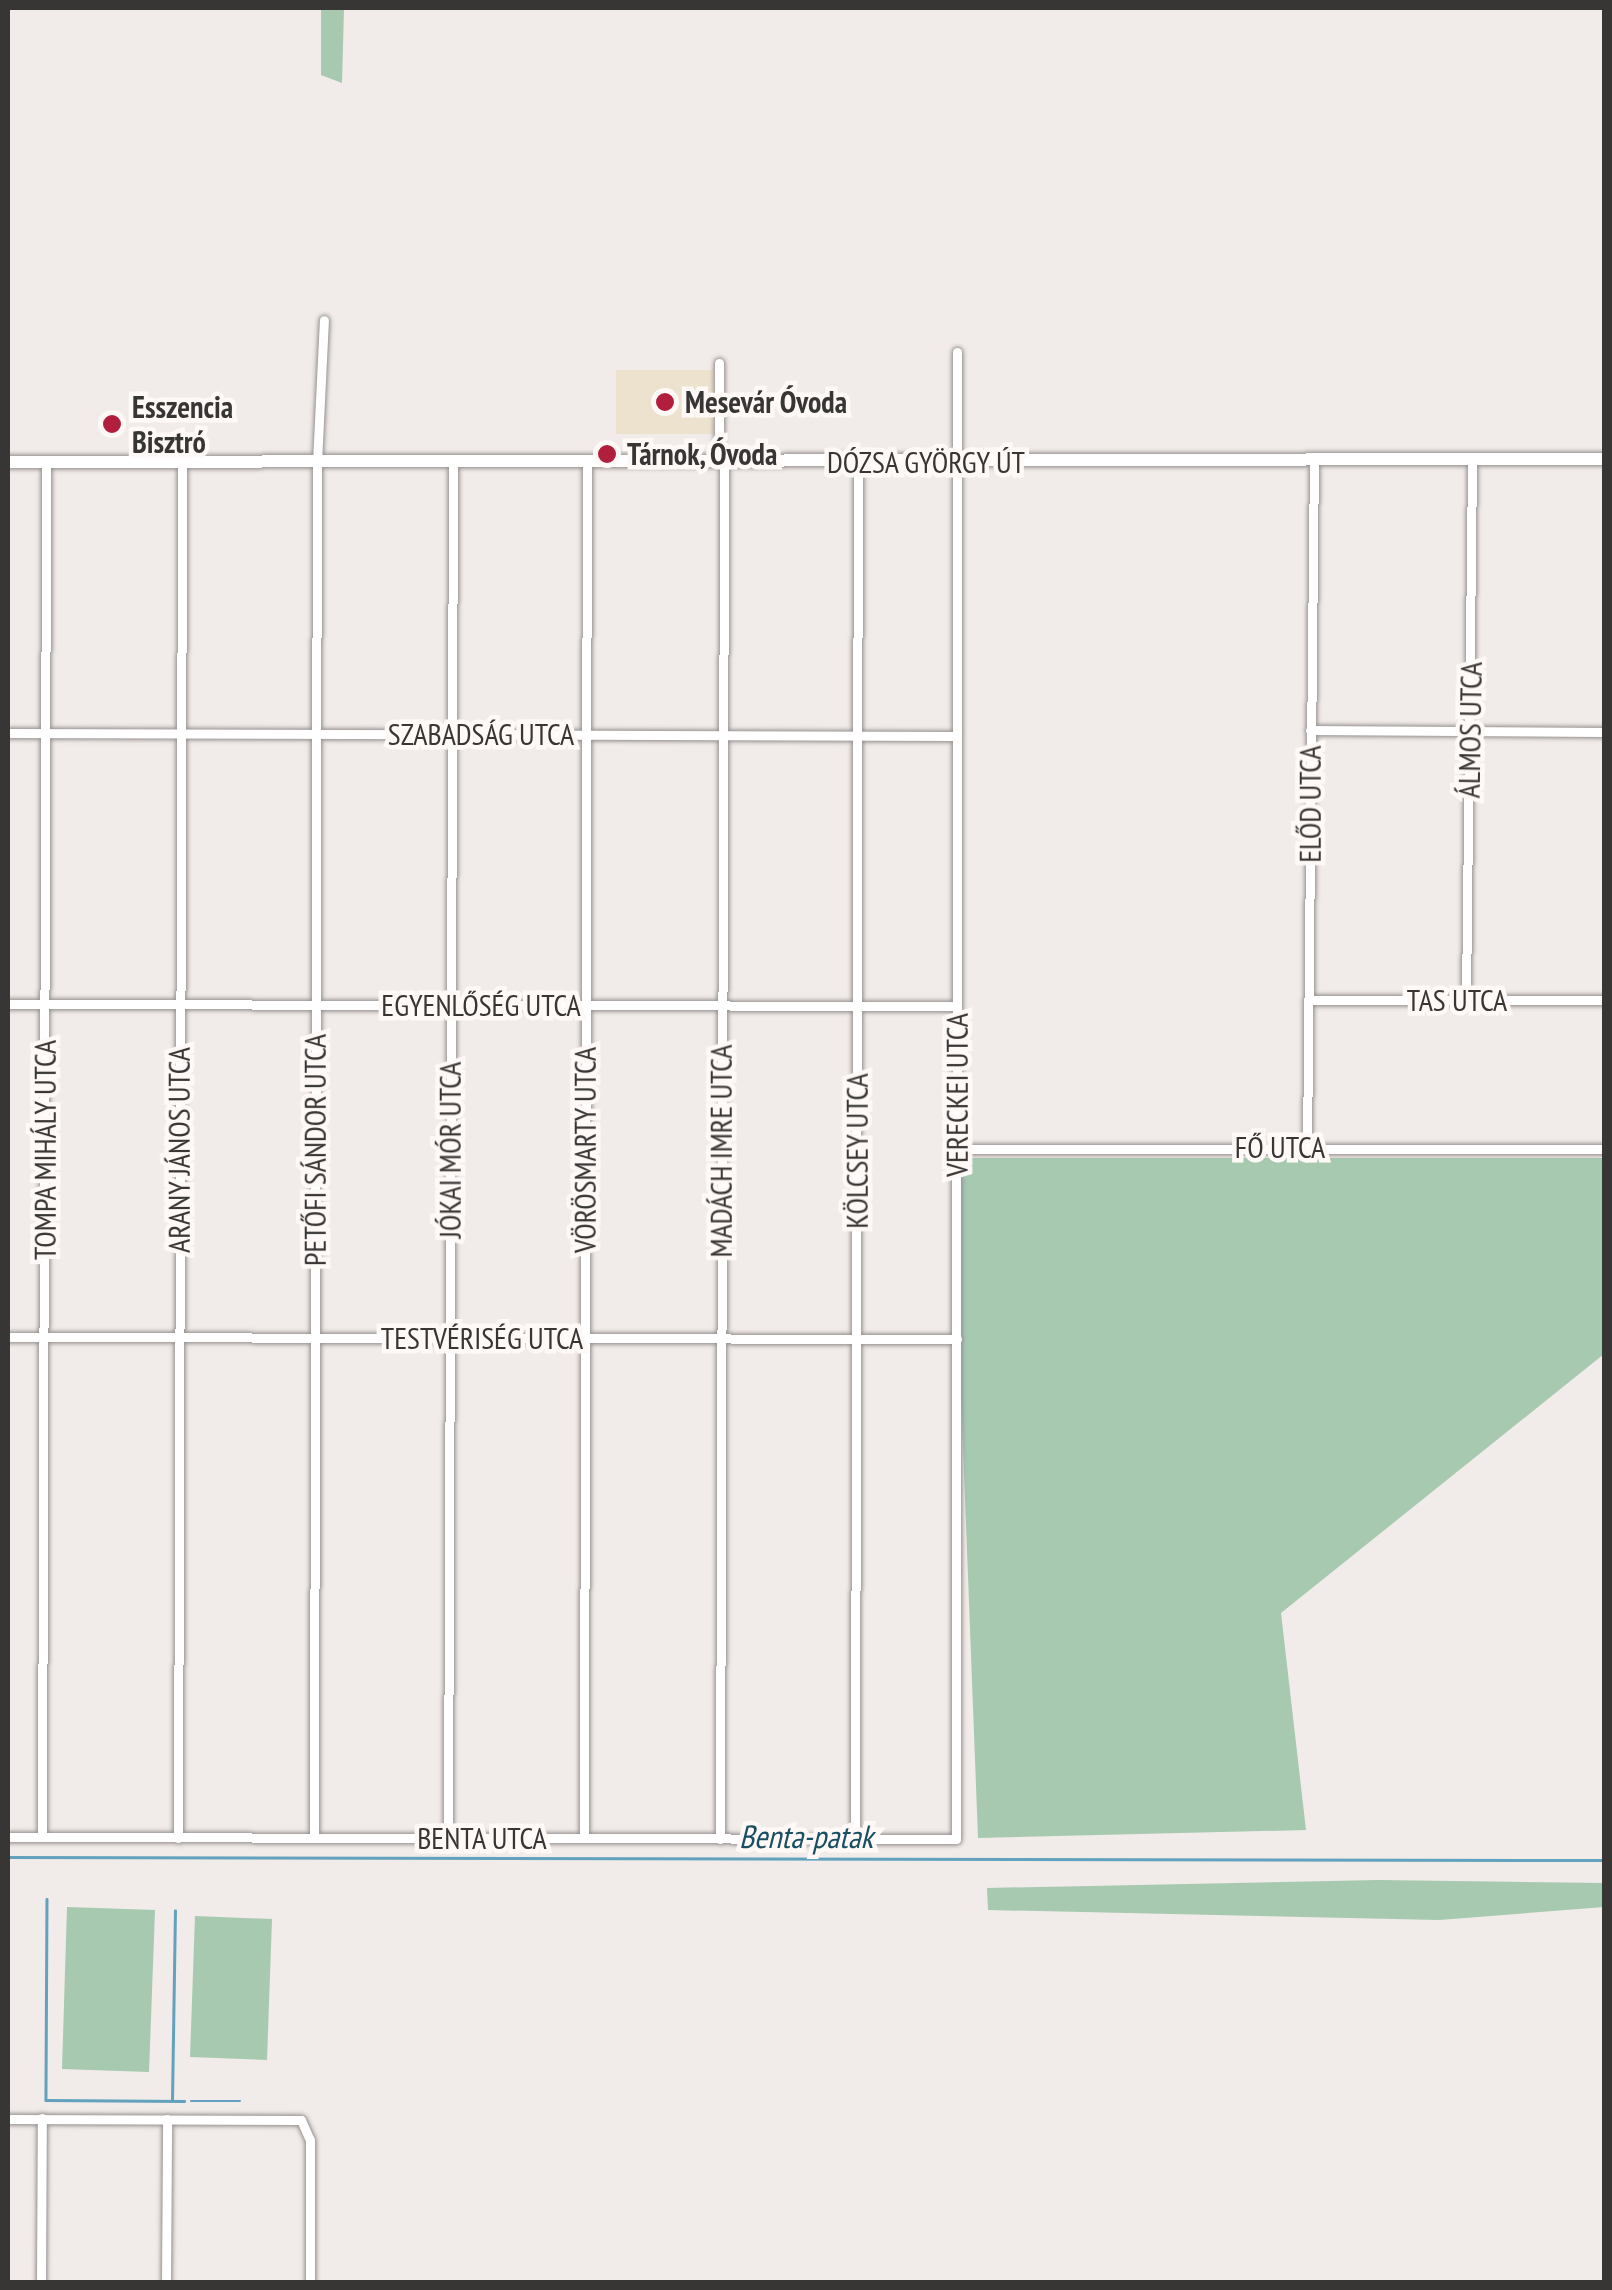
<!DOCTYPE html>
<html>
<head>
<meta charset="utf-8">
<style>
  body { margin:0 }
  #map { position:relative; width:1612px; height:2290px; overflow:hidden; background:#f1ebe9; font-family:"PT Sans Narrow",sans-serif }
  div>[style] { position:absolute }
  .education>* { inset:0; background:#ece2cd }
  .green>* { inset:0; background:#a6c9b0 }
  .stream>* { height:2.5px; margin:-1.25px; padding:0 1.25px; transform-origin:1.25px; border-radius:1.25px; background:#62a2be }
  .roads { filter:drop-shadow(0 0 2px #96918f) drop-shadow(0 0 2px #96918f) }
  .street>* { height:9px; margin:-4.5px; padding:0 4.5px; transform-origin:4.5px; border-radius:4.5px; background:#fff }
  .secondary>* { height:12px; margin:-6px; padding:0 6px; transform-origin:6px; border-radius:6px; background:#fff }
  .dots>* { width:28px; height:28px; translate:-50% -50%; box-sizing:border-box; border:5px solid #fef9f7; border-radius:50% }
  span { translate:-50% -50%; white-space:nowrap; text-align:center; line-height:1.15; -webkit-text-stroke:9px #fef9f7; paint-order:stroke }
  .poi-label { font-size:30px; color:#383635; font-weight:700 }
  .left { translate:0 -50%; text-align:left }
  .street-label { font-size:30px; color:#383635 }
  .water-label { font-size:32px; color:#1a4e63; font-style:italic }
  .frame { position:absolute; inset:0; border:10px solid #383635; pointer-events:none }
</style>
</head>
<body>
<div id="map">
  <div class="education">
    <div style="clip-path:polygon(616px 370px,713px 370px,713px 434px,616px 434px)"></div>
  </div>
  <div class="green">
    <div style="clip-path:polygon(321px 8px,344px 8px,342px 83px,321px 75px)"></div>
    <div style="clip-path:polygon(952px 1158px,1604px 1158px,1604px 1354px,1281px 1613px,1306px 1830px,978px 1838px)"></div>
    <div style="clip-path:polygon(1378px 1880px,1604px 1883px,1604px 1907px,1439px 1920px,988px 1910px,987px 1888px)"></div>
    <div style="clip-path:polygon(67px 1907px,155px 1910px,149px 2072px,62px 2069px)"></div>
    <div style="clip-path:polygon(195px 1916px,272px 1919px,267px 2060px,190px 2057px)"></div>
  </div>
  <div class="stream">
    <div style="left:8px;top:1857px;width:1596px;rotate:0.11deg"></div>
    <div style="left:47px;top:1899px;width:201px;rotate:90.3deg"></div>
    <div style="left:46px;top:2100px;width:138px;rotate:0.4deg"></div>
    <div style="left:172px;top:2100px;width:189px;rotate:-89.1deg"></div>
    <div style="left:191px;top:2101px;width:49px"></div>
  </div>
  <div class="roads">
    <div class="street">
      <div style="left:719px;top:363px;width:100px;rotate:90deg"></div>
      <div style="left:1310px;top:730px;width:294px;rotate:0.4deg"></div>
      <div style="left:8px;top:733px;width:947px;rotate:0.18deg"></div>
      <div style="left:1309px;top:1000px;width:295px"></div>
      <div style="left:1466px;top:1000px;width:540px;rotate:-89.36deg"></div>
      <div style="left:8px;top:1004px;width:946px;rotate:0.12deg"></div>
      <div style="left:1307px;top:1147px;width:686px;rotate:-89.42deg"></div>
      <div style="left:956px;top:1149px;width:648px"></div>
      <div style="left:8px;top:1337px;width:949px;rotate:0.12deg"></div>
      <div style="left:8px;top:1837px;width:948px;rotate:0.12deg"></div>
      <div style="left:956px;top:1839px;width:1487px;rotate:-89.96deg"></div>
      <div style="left:42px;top:1837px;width:1375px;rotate:-89.83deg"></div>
      <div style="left:178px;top:1838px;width:1375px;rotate:-89.83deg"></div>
      <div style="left:314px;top:1838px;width:1376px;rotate:-89.88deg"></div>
      <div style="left:317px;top:462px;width:142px;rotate:-87.2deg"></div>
      <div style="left:448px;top:1838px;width:1376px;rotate:-89.79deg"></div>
      <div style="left:584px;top:1838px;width:1376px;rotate:-89.88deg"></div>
      <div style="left:720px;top:1839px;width:1376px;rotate:-89.83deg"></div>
      <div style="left:855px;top:1840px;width:1378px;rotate:-89.88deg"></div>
      <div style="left:8px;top:2119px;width:293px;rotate:0.2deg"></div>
      <div style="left:301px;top:2120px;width:22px;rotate:66deg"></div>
      <div style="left:310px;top:2140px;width:142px;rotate:90deg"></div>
      <div style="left:41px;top:2282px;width:164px;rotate:-89.7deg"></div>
      <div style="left:166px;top:2282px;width:163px;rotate:-89.6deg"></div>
    </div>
    <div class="secondary">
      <div style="left:8px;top:462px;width:1596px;rotate:-0.11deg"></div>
    </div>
  </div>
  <div class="dots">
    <div style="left:665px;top:402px;background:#b21f3c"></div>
    <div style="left:112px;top:424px;background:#b21f3c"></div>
    <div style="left:607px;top:454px;background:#b21f3c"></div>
  </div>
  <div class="poi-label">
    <span class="left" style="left:685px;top:402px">Mesevár Óvoda</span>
    <span class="left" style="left:132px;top:424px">Esszencia<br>Bisztró</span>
    <span class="left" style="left:627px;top:454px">Tárnok, Óvoda</span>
  </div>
  <div class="street-label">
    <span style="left:926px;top:462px">DÓZSA GYÖRGY ÚT</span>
    <span style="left:1470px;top:730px;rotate:-89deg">ÁLMOS UTCA</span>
    <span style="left:481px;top:734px">SZABADSÁG UTCA</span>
    <span style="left:1310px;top:804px;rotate:-90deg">ELŐD UTCA</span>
    <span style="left:1457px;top:1000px">TAS UTCA</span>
    <span style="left:481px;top:1005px">EGYENLŐSÉG UTCA</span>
    <span style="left:957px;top:1095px;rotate:-90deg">VERECKEI UTCA</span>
    <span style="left:1280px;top:1147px">FŐ UTCA</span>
    <span style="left:45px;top:1150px;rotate:-90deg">TOMPA MIHÁLY UTCA</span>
    <span style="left:179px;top:1150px;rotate:-90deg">ARANY JÁNOS UTCA</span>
    <span style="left:315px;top:1150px;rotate:-90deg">PETŐFI SÁNDOR UTCA</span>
    <span style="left:450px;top:1150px;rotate:-90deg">JÓKAI MÓR UTCA</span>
    <span style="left:585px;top:1150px;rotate:-90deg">VÖRÖSMARTY UTCA</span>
    <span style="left:721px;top:1151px;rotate:-90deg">MADÁCH IMRE UTCA</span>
    <span style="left:857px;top:1151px;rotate:-90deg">KÖLCSEY UTCA</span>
    <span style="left:482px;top:1338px">TESTVÉRISÉG UTCA</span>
    <span style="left:482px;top:1838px">BENTA UTCA</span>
  </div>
  <div class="water-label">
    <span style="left:806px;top:1836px">Benta-patak</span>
  </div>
  <div class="frame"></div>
</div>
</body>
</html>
